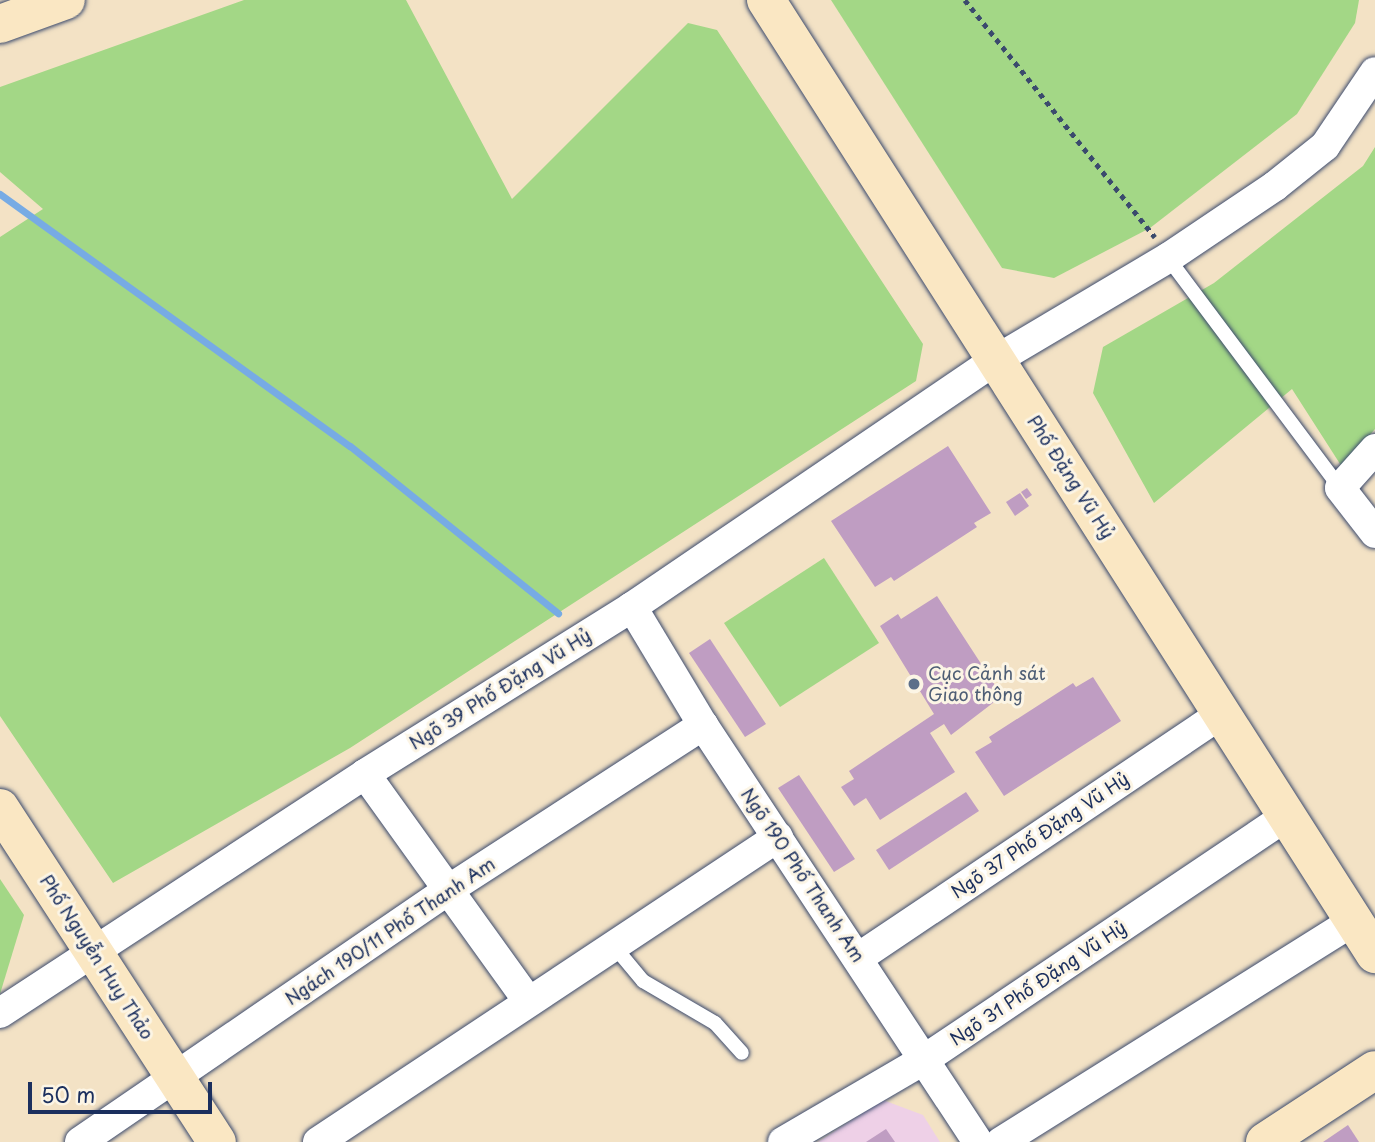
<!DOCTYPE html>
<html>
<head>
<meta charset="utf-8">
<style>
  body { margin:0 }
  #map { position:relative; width:1375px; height:1142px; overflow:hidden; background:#f3e2c5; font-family:"Playpen Sans",sans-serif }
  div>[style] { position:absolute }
  .built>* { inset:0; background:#eed0e7 }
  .green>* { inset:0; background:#a3d786 }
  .stream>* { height:7px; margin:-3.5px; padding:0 3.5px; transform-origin:3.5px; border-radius:3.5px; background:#77abe4 }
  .building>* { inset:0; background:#bf9dc2 }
  .path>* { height:4.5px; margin-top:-2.25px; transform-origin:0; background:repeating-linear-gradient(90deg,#3b4a6d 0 5px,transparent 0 10px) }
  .roads { filter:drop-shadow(0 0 2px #3b4a6d) drop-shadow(0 0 2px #3b4a6d) }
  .lane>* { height:14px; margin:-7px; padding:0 7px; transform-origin:7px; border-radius:7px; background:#fff }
  .street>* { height:30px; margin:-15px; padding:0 15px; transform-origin:15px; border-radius:15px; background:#fff }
  .secondary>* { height:38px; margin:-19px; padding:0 19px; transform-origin:19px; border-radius:19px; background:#fae7c3 }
  .dots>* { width:19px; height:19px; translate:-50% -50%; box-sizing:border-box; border:4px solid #fcf5e5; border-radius:50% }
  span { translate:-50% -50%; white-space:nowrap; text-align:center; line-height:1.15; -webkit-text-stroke:6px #fcf5e5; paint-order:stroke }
  .street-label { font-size:18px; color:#1b2f5e }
  .service-label { font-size:18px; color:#4e5e75 }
  .left { translate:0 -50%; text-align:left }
  .scale { position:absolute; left:28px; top:1082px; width:184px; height:32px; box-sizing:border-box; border:4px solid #1b2f5e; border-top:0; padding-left:9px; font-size:21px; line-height:24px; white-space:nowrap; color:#1b2f5e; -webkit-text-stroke:5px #fcf5e5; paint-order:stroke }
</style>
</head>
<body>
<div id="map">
  <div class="built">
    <div style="clip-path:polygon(883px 1100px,923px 1115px,940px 1142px,818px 1142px)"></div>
  </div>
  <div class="green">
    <div style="clip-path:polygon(244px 0,406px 0,512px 199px,688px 23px,717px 30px,923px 344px,916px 381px,350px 748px,113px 883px,0 716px,0 237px,43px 209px,0 172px,0 87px)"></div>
    <div style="clip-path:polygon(831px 0,1359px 0,1355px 23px,1297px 114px,1150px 228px,1054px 278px,1002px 268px)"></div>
    <div style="clip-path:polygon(1375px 147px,1375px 429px,1342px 467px,1292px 389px,1154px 503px,1093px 393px,1103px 347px,1214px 283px,1363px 166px)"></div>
    <div style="clip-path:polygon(824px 558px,879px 643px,780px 707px,724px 623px)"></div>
    <div style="clip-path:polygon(0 879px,24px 915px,0 994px)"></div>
  </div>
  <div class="stream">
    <div style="left:0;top:194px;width:431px;rotate:35.8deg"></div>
    <div style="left:350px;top:446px;width:267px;rotate:38.8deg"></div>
  </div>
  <div class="building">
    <div style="clip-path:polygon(948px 446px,991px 513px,974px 523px,977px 527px,894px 581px,891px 577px,875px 587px,831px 521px)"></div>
    <div style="clip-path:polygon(1027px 488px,1032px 495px,1026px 499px,1021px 492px)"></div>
    <div style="clip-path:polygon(1020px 493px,1029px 506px,1015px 516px,1006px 502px)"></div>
    <div style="clip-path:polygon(937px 596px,1002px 696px,951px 735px,944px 724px,930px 733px,955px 772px,880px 820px,866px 798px,854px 806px,841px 787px,854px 779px,849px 771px,934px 714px,880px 626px,898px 614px,901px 619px)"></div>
    <div style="clip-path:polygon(710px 639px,766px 724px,745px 737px,689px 653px)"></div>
    <div style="clip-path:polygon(1093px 677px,1121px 721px,1004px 796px,975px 752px,992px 742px,989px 737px,1073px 683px,1076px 687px)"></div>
    <div style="clip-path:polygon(799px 775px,855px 859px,834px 872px,778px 788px)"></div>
    <div style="clip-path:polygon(966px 792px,979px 811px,889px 870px,876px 850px)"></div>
    <div style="clip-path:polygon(1348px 1125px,1359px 1142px,1323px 1142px)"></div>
    <div style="clip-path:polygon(886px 1129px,895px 1142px,866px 1142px)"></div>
  </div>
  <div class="path">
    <div style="left:965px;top:0;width:304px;rotate:51.3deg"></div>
  </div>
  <div class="roads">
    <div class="lane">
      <div style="left:1168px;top:258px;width:287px;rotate:53.2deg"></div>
      <div style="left:613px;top:945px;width:47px;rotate:50.2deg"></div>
      <div style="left:643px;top:981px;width:83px;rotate:30.3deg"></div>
      <div style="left:715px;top:1023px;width:40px;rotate:48deg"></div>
    </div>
    <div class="street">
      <div style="left:1375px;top:449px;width:52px;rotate:131.9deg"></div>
      <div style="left:1340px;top:488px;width:57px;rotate:52.1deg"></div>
      <div style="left:632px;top:607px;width:138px;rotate:59deg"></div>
      <div style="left:703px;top:725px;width:500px;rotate:56.6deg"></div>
      <div style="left:365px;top:774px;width:279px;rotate:54.3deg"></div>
      <div style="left:858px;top:958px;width:439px;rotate:-33.9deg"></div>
      <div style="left:0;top:1013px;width:436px;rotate:-33.2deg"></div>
      <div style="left:365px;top:774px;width:315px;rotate:-32deg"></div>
      <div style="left:632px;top:607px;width:440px;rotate:-34.2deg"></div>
      <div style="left:996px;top:360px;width:200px;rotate:-30.7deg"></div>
      <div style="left:1168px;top:258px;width:129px;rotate:-33.9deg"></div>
      <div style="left:1275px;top:186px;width:64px;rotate:-38.7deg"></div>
      <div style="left:1325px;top:146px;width:89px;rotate:-56deg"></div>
      <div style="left:80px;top:1142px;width:446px;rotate:-34.4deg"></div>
      <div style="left:448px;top:890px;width:304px;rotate:-32.9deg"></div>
      <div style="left:318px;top:1142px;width:552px;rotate:-33.55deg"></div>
      <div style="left:783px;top:1142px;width:164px;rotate:-30.3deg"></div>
      <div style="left:925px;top:1059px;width:437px;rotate:-33.9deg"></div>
      <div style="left:1001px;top:1142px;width:416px;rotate:-32.1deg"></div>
    </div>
    <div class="secondary">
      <div style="left:766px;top:0;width:1132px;rotate:57.45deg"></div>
      <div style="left:0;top:24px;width:70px;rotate:-20deg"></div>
      <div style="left:0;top:808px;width:398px;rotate:57deg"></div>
      <div style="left:1265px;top:1142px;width:131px;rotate:-33.2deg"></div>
    </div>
  </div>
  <div class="dots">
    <div style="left:914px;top:684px;background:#5c6f8a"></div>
  </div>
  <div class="street-label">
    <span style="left:1071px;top:477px;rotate:57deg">Phố Đặng Vũ Hỷ</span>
    <span style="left:500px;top:689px;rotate:-32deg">Ngõ 39 Phố Đặng Vũ Hỷ</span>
    <span style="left:1040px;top:835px;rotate:-34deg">Ngõ 37 Phố Đặng Vũ Hỷ</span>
    <span style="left:803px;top:875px;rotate:56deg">Ngõ 190 Phố Thanh Am</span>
    <span style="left:390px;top:931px;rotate:-34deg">Ngách 190/11 Phố Thanh Am</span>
    <span style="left:97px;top:957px;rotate:57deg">Phố Nguyễn Huy Thảo</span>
    <span style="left:1038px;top:983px;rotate:-34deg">Ngõ 31 Phố Đặng Vũ Hỷ</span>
  </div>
  <div class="service-label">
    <span class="left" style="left:928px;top:684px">Cục Cảnh sát<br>Giao thông</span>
  </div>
  <div class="scale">50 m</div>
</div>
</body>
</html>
